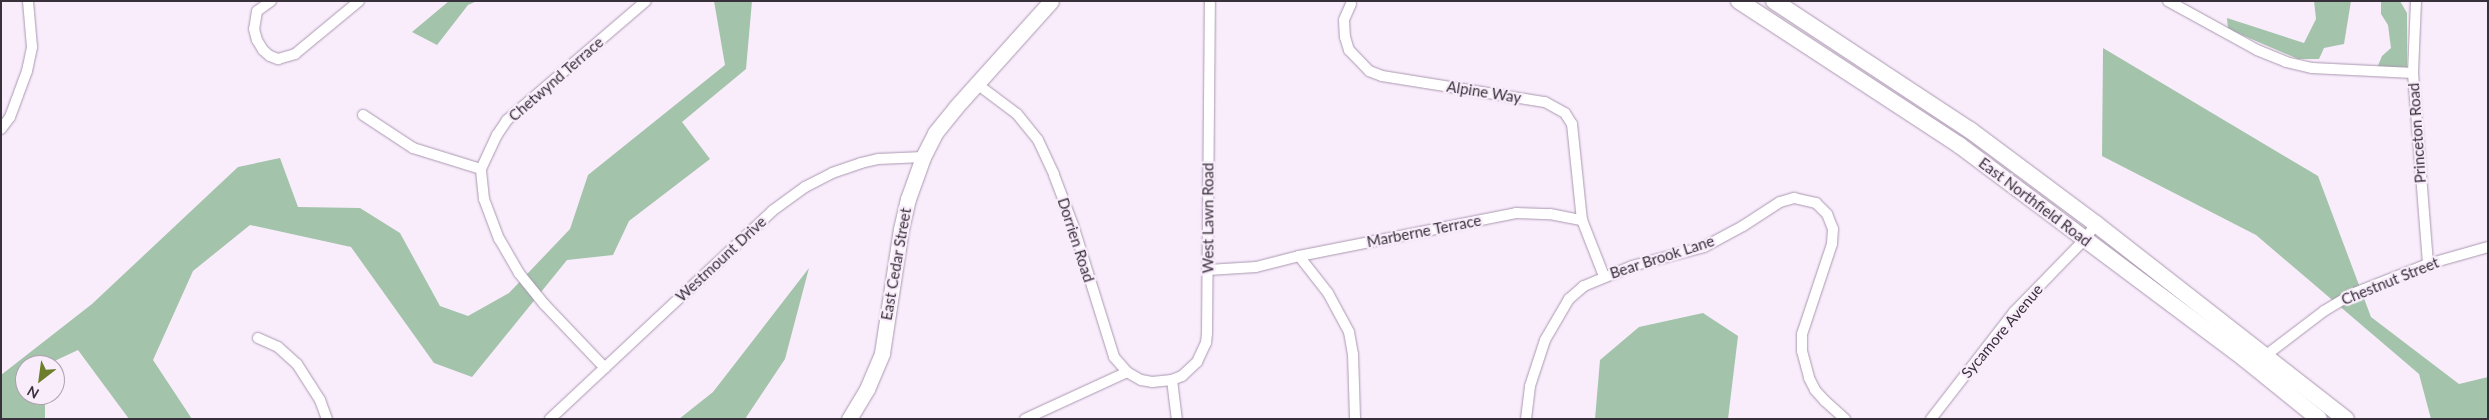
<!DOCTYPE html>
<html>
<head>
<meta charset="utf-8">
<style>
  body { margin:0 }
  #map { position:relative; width:2489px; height:420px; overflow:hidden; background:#f9edfc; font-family:Lato,sans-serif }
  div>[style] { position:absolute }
  .forest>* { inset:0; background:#a3c3ab }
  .roads { filter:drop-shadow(0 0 1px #ab98b0) drop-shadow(0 0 1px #ab98b0) }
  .street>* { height:10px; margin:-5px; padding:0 5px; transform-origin:5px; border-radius:5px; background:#fff }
  .secondary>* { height:15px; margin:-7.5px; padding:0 7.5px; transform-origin:7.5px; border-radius:7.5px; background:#fff }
  .primary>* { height:16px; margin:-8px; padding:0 8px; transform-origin:8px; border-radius:8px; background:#fff }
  span { translate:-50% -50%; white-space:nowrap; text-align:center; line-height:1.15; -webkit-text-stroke:4.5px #f9edfc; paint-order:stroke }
  .street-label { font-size:15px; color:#38303a }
  .frame { position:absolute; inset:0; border:2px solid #38303a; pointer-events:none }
  .north { position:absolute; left:15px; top:355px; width:50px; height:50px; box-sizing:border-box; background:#f9edfc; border:1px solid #aca1ae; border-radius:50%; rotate:210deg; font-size:14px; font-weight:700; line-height:20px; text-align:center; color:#38303a }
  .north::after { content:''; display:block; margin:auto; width:18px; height:22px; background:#6c7d2c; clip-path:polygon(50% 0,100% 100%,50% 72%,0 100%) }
</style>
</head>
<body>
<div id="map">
  <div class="forest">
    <div style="clip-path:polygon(449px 1px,477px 1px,468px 5px,437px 45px,412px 32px)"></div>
    <div style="clip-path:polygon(714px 1px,752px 1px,746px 69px,682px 122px,710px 159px,629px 221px,613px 255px,567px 260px,472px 377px,434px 363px,351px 247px,250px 225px,193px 271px,153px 360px,192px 419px,129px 419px,78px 350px,46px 365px,25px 365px,25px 395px,45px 395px,45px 419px,1px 419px,1px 375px,92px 304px,238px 167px,280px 158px,298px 207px,360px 208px,400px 233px,440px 306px,468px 316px,509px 293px,570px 229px,588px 175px,725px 65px)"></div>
    <div style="clip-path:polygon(2314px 1px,2351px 1px,2344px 44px,2324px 48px,2319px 59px,2298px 59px,2228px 29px,2227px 18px,2304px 43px,2316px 19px)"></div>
    <div style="clip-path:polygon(2381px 1px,2400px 1px,2407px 13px,2407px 67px,2377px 68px,2382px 56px,2391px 48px,2388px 25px,2381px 14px)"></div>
    <div style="clip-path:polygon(2103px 48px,2318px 176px,2371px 317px,2459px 384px,2488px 377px,2488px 419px,2431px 419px,2419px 374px,2256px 235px,2102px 156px)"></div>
    <div style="clip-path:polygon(809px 268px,785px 359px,745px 419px,679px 419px,713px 392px)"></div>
    <div style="clip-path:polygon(1703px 313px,1738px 336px,1728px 419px,1595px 419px,1600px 360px,1639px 327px)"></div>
  </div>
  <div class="roads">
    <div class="street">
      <div style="left:271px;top:1px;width:17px;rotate:144deg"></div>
      <div style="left:257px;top:11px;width:18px;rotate:99deg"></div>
      <div style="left:254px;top:29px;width:11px;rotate:75deg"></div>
      <div style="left:257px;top:40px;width:12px;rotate:59deg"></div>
      <div style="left:263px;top:50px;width:9px;rotate:41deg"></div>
      <div style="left:270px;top:56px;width:9px;rotate:21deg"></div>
      <div style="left:278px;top:59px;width:18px;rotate:-16deg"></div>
      <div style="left:295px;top:54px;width:83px;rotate:-39.6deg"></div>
      <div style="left:2168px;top:1px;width:102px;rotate:28.8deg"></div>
      <div style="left:2257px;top:50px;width:31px;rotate:22deg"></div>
      <div style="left:2286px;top:62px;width:27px;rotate:13deg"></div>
      <div style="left:2312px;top:68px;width:101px;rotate:2.8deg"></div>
      <div style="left:2416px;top:1px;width:72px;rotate:92.4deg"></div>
      <div style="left:2413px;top:73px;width:192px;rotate:85.5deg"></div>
      <div style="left:1351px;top:4px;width:17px;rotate:114deg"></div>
      <div style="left:1344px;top:20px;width:17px;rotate:87deg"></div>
      <div style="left:1345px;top:37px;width:14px;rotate:73deg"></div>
      <div style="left:1349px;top:50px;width:29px;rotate:46deg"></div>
      <div style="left:1369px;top:71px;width:14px;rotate:21deg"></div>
      <div style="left:1382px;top:76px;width:165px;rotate:9.1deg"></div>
      <div style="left:1545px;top:102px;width:23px;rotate:29deg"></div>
      <div style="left:1565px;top:113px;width:13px;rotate:58deg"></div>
      <div style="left:1572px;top:124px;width:97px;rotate:84.1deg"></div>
      <div style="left:1582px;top:220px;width:60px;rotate:68.6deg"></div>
      <div style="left:977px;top:84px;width:50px;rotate:36.9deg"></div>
      <div style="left:1017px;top:114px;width:33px;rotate:51deg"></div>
      <div style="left:1038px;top:140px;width:38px;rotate:65deg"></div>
      <div style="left:1054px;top:175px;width:53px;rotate:69.2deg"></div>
      <div style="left:1073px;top:225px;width:138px;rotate:72.7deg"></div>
      <div style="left:1114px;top:357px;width:20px;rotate:49deg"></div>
      <div style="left:1127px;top:372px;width:16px;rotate:30deg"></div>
      <div style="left:1141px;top:380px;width:11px;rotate:10deg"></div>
      <div style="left:1152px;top:382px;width:20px;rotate:-6deg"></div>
      <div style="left:1172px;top:380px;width:11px;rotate:-22deg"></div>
      <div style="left:1182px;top:376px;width:21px;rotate:-43deg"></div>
      <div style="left:1197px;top:362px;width:21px;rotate:-65deg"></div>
      <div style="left:1206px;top:343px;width:10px;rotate:-84deg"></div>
      <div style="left:1207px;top:333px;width:332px;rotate:-89.5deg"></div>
      <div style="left:363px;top:115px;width:60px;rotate:33.4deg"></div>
      <div style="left:413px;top:148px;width:71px;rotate:17.2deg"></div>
      <div style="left:1px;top:129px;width:15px;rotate:-53deg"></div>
      <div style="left:10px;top:117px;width:49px;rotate:-69.7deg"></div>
      <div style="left:27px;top:71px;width:25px;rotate:-78deg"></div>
      <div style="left:32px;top:47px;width:46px;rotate:-95deg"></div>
      <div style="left:1299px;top:256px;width:47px;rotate:51.9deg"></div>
      <div style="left:1328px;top:293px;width:44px;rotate:61.7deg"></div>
      <div style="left:1349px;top:332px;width:22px;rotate:80deg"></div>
      <div style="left:1353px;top:354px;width:65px;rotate:88.2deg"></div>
      <div style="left:1208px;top:270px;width:48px;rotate:-3.6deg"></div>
      <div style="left:1256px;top:267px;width:44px;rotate:-14.3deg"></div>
      <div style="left:1299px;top:256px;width:221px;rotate:-11.2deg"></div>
      <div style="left:1516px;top:213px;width:34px;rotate:2deg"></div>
      <div style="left:1550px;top:214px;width:33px;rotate:11deg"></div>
      <div style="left:258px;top:338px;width:22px;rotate:24deg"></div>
      <div style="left:278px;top:347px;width:25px;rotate:42deg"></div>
      <div style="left:297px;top:364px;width:43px;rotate:57.4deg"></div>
      <div style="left:320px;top:400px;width:20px;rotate:70deg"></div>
      <div style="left:2261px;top:359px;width:79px;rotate:-37.3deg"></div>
      <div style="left:2324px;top:311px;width:33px;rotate:-31deg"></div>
      <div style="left:2352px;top:294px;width:82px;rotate:-21.5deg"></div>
      <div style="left:2428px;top:264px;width:62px;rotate:-15.8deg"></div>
      <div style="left:605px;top:368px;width:88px;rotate:-133.6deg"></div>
      <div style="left:544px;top:304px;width:40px;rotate:-129deg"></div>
      <div style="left:519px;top:273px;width:39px;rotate:-120deg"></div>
      <div style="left:499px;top:239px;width:43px;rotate:-110.6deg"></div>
      <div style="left:484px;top:199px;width:30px;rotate:-96deg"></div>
      <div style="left:481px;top:169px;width:38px;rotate:-65deg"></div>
      <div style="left:497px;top:135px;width:18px;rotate:-56deg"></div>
      <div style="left:507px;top:120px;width:183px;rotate:-40.6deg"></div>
      <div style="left:1172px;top:380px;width:39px;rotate:83deg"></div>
      <div style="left:550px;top:419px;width:304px;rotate:-43.1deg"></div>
      <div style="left:772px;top:211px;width:41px;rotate:-36deg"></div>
      <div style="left:805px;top:187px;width:30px;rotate:-27deg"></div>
      <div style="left:832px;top:173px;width:31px;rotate:-19deg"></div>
      <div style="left:861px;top:163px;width:17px;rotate:-13deg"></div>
      <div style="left:878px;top:159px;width:45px;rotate:-2.5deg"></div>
      <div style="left:1025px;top:419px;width:112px;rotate:-24.7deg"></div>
      <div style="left:1526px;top:419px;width:33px;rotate:-83deg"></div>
      <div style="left:1530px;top:386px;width:48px;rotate:-71.9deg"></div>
      <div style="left:1545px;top:340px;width:48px;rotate:-59.7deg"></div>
      <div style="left:1569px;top:299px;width:20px;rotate:-41deg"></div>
      <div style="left:1584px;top:286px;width:52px;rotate:-22.6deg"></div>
      <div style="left:1632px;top:266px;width:74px;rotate:-14.8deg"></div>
      <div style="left:1704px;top:247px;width:44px;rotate:-28.3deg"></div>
      <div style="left:1743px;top:226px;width:44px;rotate:-33deg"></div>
      <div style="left:1780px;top:202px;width:15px;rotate:-16deg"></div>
      <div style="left:1794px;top:198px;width:23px;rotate:13deg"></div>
      <div style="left:1816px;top:203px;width:16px;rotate:45deg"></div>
      <div style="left:1827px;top:214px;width:16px;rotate:68deg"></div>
      <div style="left:1833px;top:229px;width:15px;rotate:94deg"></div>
      <div style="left:1832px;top:244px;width:95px;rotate:108.4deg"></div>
      <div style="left:1802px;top:334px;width:17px;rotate:90deg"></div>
      <div style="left:1802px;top:351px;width:28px;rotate:75deg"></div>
      <div style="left:1809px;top:378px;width:13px;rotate:63deg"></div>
      <div style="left:1815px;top:390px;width:15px;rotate:48deg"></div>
      <div style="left:1825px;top:401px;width:27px;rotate:42deg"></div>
      <div style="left:1931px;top:419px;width:135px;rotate:-52.2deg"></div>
      <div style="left:2014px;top:312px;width:102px;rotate:-45.8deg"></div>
      <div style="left:2085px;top:239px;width:19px;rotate:-54deg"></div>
    </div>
    <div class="secondary">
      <div style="left:849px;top:419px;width:35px;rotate:-59deg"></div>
      <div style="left:867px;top:389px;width:39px;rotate:-67deg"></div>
      <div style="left:882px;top:353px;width:125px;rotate:-81.3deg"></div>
      <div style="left:901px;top:229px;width:31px;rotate:-77deg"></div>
      <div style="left:908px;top:199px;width:45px;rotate:-70.3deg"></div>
      <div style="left:923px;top:157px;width:27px;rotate:-63deg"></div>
      <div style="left:935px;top:133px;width:33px;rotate:-51deg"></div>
      <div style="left:956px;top:107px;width:142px;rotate:-48.1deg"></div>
    </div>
    <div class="primary">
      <div style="left:1739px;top:1px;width:263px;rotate:33.2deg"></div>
      <div style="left:1959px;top:145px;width:357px;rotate:36.8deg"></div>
      <div style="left:2245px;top:359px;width:95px;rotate:39deg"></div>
      <div style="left:1774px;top:1px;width:235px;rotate:33.4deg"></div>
      <div style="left:1970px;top:130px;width:157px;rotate:36.7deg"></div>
      <div style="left:2096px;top:224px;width:317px;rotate:38deg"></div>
    </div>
  </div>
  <div class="street-label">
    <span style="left:556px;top:79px;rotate:-41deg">Chetwynd Terrace</span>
    <span style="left:1484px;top:92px;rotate:9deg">Alpine Way</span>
    <span style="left:2417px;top:133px;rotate:-94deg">Princeton Road</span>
    <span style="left:2035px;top:202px;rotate:37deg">East Northfield Road</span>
    <span style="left:1208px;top:218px;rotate:-90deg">West Lawn Road</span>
    <span style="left:1424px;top:231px;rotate:-11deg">Marberne Terrace</span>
    <span style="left:1076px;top:240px;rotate:72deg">Dorrien Road</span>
    <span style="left:1662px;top:257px;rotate:-18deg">Bear Brook Lane</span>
    <span style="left:721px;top:259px;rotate:-43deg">Westmount Drive</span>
    <span style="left:896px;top:264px;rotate:-80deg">East Cedar Street</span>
    <span style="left:2390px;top:281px;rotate:-22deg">Chestnut Street</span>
    <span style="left:2002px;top:331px;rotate:-50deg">Sycamore Avenue</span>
  </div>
  <div class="frame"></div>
  <div class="north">N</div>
</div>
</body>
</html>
